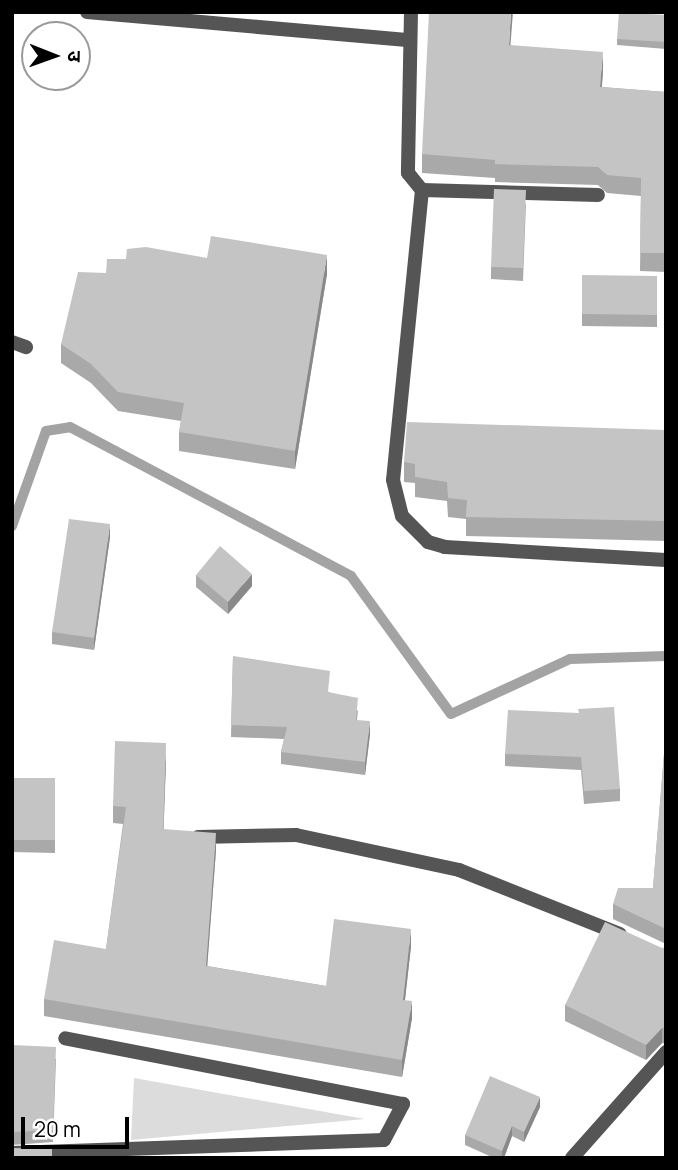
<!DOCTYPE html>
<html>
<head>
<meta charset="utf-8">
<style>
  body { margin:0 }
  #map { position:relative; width:678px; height:1170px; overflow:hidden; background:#fff; font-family:Manrope,"Noto Sans Devanagari",sans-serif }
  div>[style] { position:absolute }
  .green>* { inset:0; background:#dcdcdc }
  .stream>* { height:10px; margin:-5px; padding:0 5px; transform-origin:5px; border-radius:5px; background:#a3a3a3 }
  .lane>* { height:14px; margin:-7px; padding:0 7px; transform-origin:7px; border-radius:7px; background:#555 }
  .street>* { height:14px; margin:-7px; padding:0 7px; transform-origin:7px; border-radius:7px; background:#555 }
  .wall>* { inset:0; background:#a9a9a9 }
  .shaded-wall>* { inset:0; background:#898989 }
  .building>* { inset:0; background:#c4c4c4 }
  span { translate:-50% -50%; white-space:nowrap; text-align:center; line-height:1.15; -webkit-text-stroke:5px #fff; paint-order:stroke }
  .frame { position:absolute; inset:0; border:14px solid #000; pointer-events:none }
  .north { position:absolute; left:21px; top:21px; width:70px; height:70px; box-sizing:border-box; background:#fff; border:2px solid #999; border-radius:50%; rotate:91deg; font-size:19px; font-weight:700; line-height:28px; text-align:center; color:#000 }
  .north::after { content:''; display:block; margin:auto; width:24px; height:32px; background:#000; clip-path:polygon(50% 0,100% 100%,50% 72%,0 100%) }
  .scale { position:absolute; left:21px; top:1117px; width:108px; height:32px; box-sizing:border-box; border:4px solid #000; border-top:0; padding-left:9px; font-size:21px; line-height:24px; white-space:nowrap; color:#000; -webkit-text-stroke:5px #fff; paint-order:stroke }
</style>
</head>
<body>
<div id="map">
  <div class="green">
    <div style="clip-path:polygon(134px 1078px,365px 1119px,131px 1140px)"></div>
  </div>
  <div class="stream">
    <div style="left:12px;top:526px;width:101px;rotate:-70.3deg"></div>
    <div style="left:46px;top:431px;width:24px;rotate:-9deg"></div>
    <div style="left:70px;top:427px;width:318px;rotate:27.9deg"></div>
    <div style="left:351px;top:576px;width:170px;rotate:54.1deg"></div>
    <div style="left:451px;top:714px;width:131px;rotate:-24.8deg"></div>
    <div style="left:570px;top:659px;width:96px;rotate:-1.8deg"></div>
  </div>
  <div class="lane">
    <div style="left:87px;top:12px;width:324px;rotate:5deg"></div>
    <div style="left:411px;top:12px;width:161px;rotate:91.1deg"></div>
    <div style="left:408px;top:173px;width:22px;rotate:51deg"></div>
    <div style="left:422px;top:190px;width:176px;rotate:1.6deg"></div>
    <div style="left:422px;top:190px;width:291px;rotate:95.7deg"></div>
    <div style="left:393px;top:480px;width:37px;rotate:76deg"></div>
    <div style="left:402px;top:516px;width:37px;rotate:45deg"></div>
    <div style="left:428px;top:542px;width:18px;rotate:16deg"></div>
    <div style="left:445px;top:547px;width:221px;rotate:3.4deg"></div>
  </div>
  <div class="street">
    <div style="left:12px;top:342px;width:15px;rotate:20deg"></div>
    <div style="left:198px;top:837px;width:98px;rotate:-1.2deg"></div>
    <div style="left:296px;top:835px;width:167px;rotate:12.1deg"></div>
    <div style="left:459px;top:870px;width:173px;rotate:21.7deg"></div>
    <div style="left:12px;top:1153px;width:372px;rotate:-2deg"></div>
    <div style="left:384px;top:1140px;width:41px;rotate:-62.2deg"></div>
    <div style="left:403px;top:1104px;width:344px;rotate:-169deg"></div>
    <div style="left:572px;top:1158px;width:142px;rotate:-48.4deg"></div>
  </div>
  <div class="wall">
    <div style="clip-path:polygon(666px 15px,666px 49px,617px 45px,617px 39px)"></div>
    <div style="clip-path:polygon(510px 45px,603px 71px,602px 87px,666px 92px,666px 272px,640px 271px,641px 196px,607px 193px,598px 185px,495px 182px,495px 178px,422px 173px,422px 154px)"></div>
    <div style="clip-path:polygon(526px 203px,523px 281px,491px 279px,491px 267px)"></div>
    <div style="clip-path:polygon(106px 273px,327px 274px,295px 469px,179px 451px,179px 432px,181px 421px,118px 411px,91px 383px,61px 363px,61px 344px)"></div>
    <div style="clip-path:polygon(657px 276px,657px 327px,582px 326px,582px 314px)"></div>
    <div style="clip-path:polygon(666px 430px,666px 541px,466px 536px,466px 519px,448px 517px,447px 501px,415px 497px,415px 483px,404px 482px,404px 462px)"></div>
    <div style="clip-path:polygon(110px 537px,94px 650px,52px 644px,52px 632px)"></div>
    <div style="clip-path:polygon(196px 575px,252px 586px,228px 614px,196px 587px)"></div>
    <div style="clip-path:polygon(233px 656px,329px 692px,358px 711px,357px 720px,370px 734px,365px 775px,281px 764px,281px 752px,284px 739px,231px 737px)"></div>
    <div style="clip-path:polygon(578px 713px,620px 789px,620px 801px,584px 804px,581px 770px,505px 766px,505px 754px)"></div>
    <div style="clip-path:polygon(666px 730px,666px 944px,613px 919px,613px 904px,653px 888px)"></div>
    <div style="clip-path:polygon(166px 761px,163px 829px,216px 850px,207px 966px,326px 986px,411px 946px,405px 1000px,412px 1018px,402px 1077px,44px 1016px,44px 999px,106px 949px,123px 824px,113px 823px,113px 806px)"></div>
    <div style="clip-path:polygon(12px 778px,55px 778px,55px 853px,12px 852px)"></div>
    <div style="clip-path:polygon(666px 947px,666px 1044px,662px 1043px,646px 1060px,565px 1021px,565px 1005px)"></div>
    <div style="clip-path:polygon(12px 1045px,56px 1059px,53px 1142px,12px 1145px)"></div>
    <div style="clip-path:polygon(540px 1107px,524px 1142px,512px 1136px,504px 1158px,494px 1158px,465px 1145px,465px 1135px)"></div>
  </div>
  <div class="shaded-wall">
    <div style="clip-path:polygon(511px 12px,513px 12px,509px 63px,509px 45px)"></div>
    <div style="clip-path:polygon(603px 52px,603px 71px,600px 105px,600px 87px)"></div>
    <div style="clip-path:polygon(327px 255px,327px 274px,295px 469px,295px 451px)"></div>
    <div style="clip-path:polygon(110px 524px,110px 537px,94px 650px,94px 638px)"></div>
    <div style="clip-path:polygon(252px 574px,252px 586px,228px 614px,228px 602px)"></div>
    <div style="clip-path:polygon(370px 721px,370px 734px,365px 775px,365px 762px)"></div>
    <div style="clip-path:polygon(166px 743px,166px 761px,163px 846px,163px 829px)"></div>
    <div style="clip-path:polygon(216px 833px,216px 850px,206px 983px,206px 966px)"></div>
    <div style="clip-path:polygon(411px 929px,411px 946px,403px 1017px,403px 1000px)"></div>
    <div style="clip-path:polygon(412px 1001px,412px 1018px,402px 1077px,402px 1060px)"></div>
    <div style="clip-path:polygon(662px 1028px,662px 1043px,646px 1060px,646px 1045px)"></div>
    <div style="clip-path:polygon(540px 1097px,540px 1107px,524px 1142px,524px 1132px)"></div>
    <div style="clip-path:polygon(512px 1126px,512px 1136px,504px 1158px,502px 1158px,502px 1151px)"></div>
  </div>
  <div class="building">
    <div style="clip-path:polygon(429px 12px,511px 12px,509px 45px,603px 52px,600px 87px,666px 92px,666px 253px,640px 253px,641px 178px,607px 175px,598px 167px,495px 164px,495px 160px,422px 154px)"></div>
    <div style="clip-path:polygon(619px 12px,666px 15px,666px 42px,617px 39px)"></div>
    <div style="clip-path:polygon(494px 189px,526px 190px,523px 268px,491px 267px)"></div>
    <div style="clip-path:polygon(211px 236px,327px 255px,295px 451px,179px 432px,184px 403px,118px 392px,91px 364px,61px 344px,78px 272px,106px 273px,107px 259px,126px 259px,127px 249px,146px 247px,207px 258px)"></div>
    <div style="clip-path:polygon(582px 275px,657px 276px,657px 315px,582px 314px)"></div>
    <div style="clip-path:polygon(407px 422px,666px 430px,666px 521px,466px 517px,467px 500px,448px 498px,447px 482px,415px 477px,415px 464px,404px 462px)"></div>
    <div style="clip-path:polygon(69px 519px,110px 524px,94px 638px,52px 632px)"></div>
    <div style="clip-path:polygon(220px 546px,252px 574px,228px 602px,196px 575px)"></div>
    <div style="clip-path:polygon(233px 656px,330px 671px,328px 692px,358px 698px,356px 720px,370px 721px,365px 762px,281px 752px,287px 727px,231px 725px)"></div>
    <div style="clip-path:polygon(614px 707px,620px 789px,584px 791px,581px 757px,505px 754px,508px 710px,579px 713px,578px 709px)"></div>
    <div style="clip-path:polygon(666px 730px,666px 929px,613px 904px,618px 888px,653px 888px)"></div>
    <div style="clip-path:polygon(115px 741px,166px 743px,163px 829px,216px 833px,206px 966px,326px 986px,334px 919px,411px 929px,403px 1000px,412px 1001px,402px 1060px,44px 999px,54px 940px,106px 949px,126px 807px,113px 806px)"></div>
    <div style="clip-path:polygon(12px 778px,55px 778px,55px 840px,12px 840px)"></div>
    <div style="clip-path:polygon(605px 922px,662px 948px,666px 947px,666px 1028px,662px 1028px,646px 1045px,565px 1005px)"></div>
    <div style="clip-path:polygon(12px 1045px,56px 1047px,53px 1130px,12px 1132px)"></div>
    <div style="clip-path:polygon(490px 1076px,540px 1097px,524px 1132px,512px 1126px,502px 1151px,465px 1135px)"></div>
    <div style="clip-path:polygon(12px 1148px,52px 1149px,52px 1158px,12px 1158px)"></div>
    <div style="clip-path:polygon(164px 1156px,310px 1158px,164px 1158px)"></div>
  </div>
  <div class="frame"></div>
  <div class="north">उ</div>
  <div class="scale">20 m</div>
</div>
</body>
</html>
